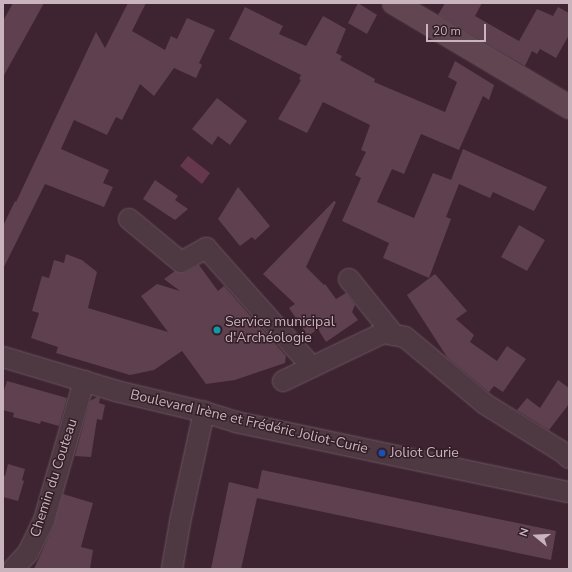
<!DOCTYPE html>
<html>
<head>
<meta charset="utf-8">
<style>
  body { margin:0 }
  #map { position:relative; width:572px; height:572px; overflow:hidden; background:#3e2431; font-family:"Nunito Sans",sans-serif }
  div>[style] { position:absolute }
  .water>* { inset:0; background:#65374d }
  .building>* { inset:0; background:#5e404e }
  .roads { filter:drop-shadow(0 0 1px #6c5660) drop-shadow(0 0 1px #6c5660) }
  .street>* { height:20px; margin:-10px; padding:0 10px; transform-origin:10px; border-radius:10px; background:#4e3842 }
  .secondary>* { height:22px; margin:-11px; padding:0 11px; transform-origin:11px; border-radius:11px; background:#614652 }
  .dots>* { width:11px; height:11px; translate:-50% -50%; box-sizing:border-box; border:2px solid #331d27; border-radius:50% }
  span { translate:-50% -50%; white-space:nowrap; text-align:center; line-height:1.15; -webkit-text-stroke:3px #331d27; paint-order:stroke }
  .poi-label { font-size:14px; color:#c9b4bd }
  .left { translate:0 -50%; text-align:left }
  .street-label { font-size:14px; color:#c9b4bd }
  .frame { position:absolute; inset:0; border:4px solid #c9b4bd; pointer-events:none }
  .north { position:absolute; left:516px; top:516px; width:40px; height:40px; -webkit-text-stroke:3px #331d27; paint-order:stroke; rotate:288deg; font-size:11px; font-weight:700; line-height:16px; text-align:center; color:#c9b4bd }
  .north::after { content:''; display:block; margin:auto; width:14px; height:18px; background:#c9b4bd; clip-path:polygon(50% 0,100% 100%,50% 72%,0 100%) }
  .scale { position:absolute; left:426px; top:24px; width:60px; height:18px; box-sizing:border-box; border:2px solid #c9b4bd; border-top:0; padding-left:5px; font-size:12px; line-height:14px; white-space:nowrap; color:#c9b4bd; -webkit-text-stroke:3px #331d27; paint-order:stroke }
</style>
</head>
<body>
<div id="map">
  <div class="water">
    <div style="clip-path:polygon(188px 156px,210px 173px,202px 184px,180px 166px)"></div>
  </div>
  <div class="building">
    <div style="clip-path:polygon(13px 3px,44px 3px,3px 77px,3px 21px)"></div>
    <div style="clip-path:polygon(128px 3px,146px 3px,132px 31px,165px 50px,171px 36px,177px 39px,187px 18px,215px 30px,199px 63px,202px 65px,196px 78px,174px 68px,154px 96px,140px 84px,122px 120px,116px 117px,107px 135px,74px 120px,61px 149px,109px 170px,103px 183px,113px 187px,104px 207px,45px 184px,3px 269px,3px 226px,15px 201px,16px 202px,96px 32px,105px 48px)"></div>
    <div style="clip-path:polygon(358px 3px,377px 15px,367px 34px,348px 23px)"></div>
    <div style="clip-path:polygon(445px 3px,482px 3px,475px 16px,519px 41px,537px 9px,553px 16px,558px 7px,569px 13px,569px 35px,556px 58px,540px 49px,537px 54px,532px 51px,525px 66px,438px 15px)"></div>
    <div style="clip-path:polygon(245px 7px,283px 26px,279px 34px,306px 46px,323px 16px,332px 21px,346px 29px,336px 53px,342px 56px,340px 60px,375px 79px,374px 82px,445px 112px,457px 82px,448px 77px,455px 61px,494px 85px,489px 100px,483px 96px,459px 150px,421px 134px,404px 174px,392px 169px,377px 202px,414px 218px,433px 173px,454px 181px,451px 180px,463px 149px,547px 187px,534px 211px,493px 192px,490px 198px,459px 184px,446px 217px,451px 219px,429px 278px,383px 258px,389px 243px,342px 221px,361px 178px,355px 175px,366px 152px,361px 150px,370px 125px,323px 102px,307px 133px,278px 119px,301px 80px,299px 79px,301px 75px,229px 39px)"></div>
    <div style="clip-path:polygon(217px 98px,247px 121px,230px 145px,218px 136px,212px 145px,192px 129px)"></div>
    <div style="clip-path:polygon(155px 180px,178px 196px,175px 200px,188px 209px,175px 220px,143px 199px)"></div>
    <div style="clip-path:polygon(238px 187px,270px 226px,255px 240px,252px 237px,240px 246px,218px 219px)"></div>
    <div style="clip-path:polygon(334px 201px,336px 202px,306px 267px,324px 285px,325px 284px,336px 299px,346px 293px,355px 305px,352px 312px,358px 320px,326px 342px,318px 329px,308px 336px,289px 308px,295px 304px,263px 274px)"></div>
    <div style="clip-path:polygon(519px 225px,545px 240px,527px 271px,501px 257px)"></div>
    <div style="clip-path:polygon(66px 254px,82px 260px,97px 272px,88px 308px,168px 332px,141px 296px,157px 284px,180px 291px,164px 279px,175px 271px,180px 273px,186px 272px,199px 265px,218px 291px,224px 286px,286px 356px,285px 363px,235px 380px,206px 384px,182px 351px,154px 370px,130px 375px,56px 353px,58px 347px,31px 338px,39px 313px,32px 311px,42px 276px,49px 278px,54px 260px,64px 263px)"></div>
    <div style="clip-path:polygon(435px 274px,467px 311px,456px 319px,474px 335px,470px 342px,497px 361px,507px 346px,526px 359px,503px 392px,494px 386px,489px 392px,447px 357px,407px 295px)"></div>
    <div style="clip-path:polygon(558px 380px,569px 388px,569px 404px,549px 430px,517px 410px,527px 398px,540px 408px)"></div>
    <div style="clip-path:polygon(7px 381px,67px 398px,59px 426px,41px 421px,40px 424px,13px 417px,14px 413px,3px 410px,3px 393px)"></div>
    <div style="clip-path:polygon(97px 397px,100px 398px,99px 403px,105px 405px,102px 420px,97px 419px,91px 457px,75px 456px,90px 401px)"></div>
    <div style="clip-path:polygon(8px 464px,25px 469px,22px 480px,24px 481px,18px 501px,3px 497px,3px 475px,5px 476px)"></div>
    <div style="clip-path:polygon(262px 470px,556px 531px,551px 560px,257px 498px,241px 569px,211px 569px,229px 482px,258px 489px)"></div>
    <div style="clip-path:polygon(63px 494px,93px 503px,81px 547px,93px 550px,90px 569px,34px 569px,54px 525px)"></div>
  </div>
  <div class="roads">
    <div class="street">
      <div style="left:129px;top:219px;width:67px;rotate:39.6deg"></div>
      <div style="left:181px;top:262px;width:29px;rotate:-29deg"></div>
      <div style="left:206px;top:248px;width:158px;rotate:48.3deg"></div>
      <div style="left:349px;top:279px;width:72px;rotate:51.2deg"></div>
      <div style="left:3px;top:357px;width:118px;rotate:16.7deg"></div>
      <div style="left:116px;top:391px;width:90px;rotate:13.4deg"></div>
      <div style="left:204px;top:412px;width:34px;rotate:17deg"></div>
      <div style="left:236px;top:422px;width:340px;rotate:11.9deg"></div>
      <div style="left:283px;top:381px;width:111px;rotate:-25.6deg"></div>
      <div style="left:383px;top:333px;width:22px;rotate:10deg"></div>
      <div style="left:405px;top:337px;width:104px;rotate:39.9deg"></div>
      <div style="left:485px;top:404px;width:93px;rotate:31.8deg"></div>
      <div style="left:564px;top:453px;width:7px;rotate:45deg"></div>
      <div style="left:13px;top:569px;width:22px;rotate:-47deg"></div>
      <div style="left:28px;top:553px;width:37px;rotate:-64deg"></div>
      <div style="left:44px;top:520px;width:145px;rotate:-73.9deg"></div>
      <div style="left:172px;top:569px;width:48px;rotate:-80.3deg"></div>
      <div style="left:180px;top:522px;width:113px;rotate:-77.7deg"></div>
    </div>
    <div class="secondary">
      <div style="left:394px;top:3px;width:204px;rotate:30.7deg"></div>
    </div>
  </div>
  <div class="dots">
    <div style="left:217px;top:330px;background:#0f9aa8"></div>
    <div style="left:382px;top:453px;background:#1a4fb4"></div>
  </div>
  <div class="poi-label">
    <span class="left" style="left:225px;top:330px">Service municipal<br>d'Archéologie</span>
    <span class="left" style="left:390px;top:453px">Joliot Curie</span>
  </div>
  <div class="street-label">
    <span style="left:249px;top:422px;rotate:13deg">Boulevard Irène et Frédéric Joliot-Curie</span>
    <span style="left:54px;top:478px;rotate:-72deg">Chemin du Couteau</span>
  </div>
  <div class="frame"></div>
  <div class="north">N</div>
  <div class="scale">20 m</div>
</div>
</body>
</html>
